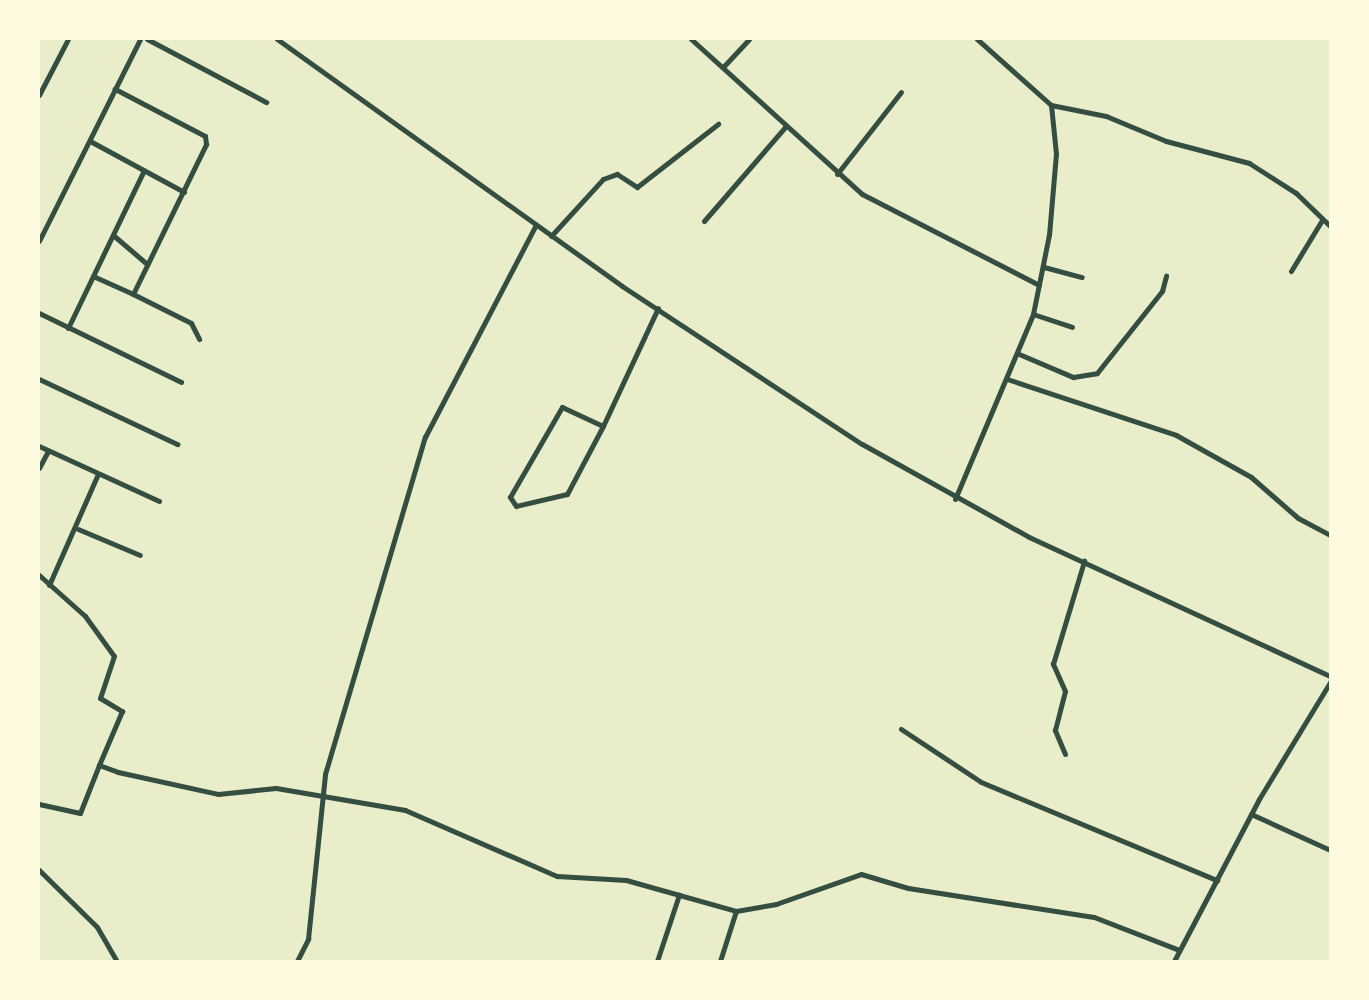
<!DOCTYPE html>
<html>
<head>
<meta charset="utf-8">
<style>
  body { margin:0 }
  #map { position:relative; width:1369px; height:1000px; overflow:hidden; background:#e9edc9; font-family:Roboto,sans-serif }
  div>[style] { position:absolute }
  .minor>* { height:5px; margin:-2.5px; padding:0 2.5px; transform-origin:2.5px; border-radius:2.5px; background:#344e41 }
  span { translate:-50% -50%; white-space:nowrap; text-align:center; line-height:1.15; -webkit-text-stroke:5px #fefae0; paint-order:stroke }
  .frame { position:absolute; inset:0; border:40px solid #fefae0; pointer-events:none }
</style>
</head>
<body>
<div id="map">
  <div class="minor">
    <div style="left:147px;top:39px;width:135px;rotate:27.9deg"></div>
    <div style="left:277px;top:39px;width:424px;rotate:35.6deg"></div>
    <div style="left:622px;top:286px;width:287px;rotate:33.4deg"></div>
    <div style="left:862px;top:444px;width:191px;rotate:29.1deg"></div>
    <div style="left:1029px;top:537px;width:332px;rotate:24.8deg"></div>
    <div style="left:691px;top:39px;width:231px;rotate:42.2deg"></div>
    <div style="left:862px;top:194px;width:199px;rotate:27.2deg"></div>
    <div style="left:724px;top:66px;width:37px;rotate:-47deg"></div>
    <div style="left:39px;top:95px;width:63px;rotate:-62.6deg"></div>
    <div style="left:1051px;top:105px;width:56px;rotate:11.3deg"></div>
    <div style="left:1106px;top:116px;width:65px;rotate:22.6deg"></div>
    <div style="left:1166px;top:141px;width:86px;rotate:14.8deg"></div>
    <div style="left:1249px;top:163px;width:56px;rotate:32.6deg"></div>
    <div style="left:1296px;top:193px;width:47px;rotate:44.1deg"></div>
    <div style="left:90px;top:141px;width:107px;rotate:28.5deg"></div>
    <div style="left:837px;top:174px;width:104px;rotate:-52deg"></div>
    <div style="left:704px;top:221px;width:124px;rotate:-49.2deg"></div>
    <div style="left:113px;top:235px;width:45px;rotate:40.5deg"></div>
    <div style="left:551px;top:236px;width:77px;rotate:-47.6deg"></div>
    <div style="left:603px;top:179px;width:15px;rotate:-20deg"></div>
    <div style="left:617px;top:174px;width:24px;rotate:33deg"></div>
    <div style="left:637px;top:187px;width:103px;rotate:-37.9deg"></div>
    <div style="left:39px;top:241px;width:226px;rotate:-63.4deg"></div>
    <div style="left:1044px;top:267px;width:39px;rotate:15deg"></div>
    <div style="left:1291px;top:271px;width:60px;rotate:-58.7deg"></div>
    <div style="left:93px;top:276px;width:44px;rotate:24.2deg"></div>
    <div style="left:133px;top:294px;width:167px;rotate:-64deg"></div>
    <div style="left:206px;top:144px;width:8px;rotate:-97deg"></div>
    <div style="left:205px;top:136px;width:102px;rotate:-152.4deg"></div>
    <div style="left:133px;top:294px;width:65px;rotate:26.6deg"></div>
    <div style="left:191px;top:323px;width:18px;rotate:63deg"></div>
    <div style="left:39px;top:313px;width:158px;rotate:25.9deg"></div>
    <div style="left:1033px;top:314px;width:41px;rotate:18.4deg"></div>
    <div style="left:68px;top:328px;width:175px;rotate:-64.3deg"></div>
    <div style="left:1019px;top:354px;width:59px;rotate:23.1deg"></div>
    <div style="left:1073px;top:377px;width:24px;rotate:-9deg"></div>
    <div style="left:1097px;top:373px;width:105px;rotate:-51.6deg"></div>
    <div style="left:1162px;top:291px;width:16px;rotate:-75deg"></div>
    <div style="left:39px;top:379px;width:153px;rotate:25.2deg"></div>
    <div style="left:1007px;top:379px;width:178px;rotate:18.3deg"></div>
    <div style="left:1176px;top:435px;width:86px;rotate:29.2deg"></div>
    <div style="left:1251px;top:477px;width:62px;rotate:41.1deg"></div>
    <div style="left:1298px;top:518px;width:36px;rotate:28deg"></div>
    <div style="left:562px;top:407px;width:45px;rotate:24.9deg"></div>
    <div style="left:603px;top:426px;width:77px;rotate:117.9deg"></div>
    <div style="left:567px;top:494px;width:52px;rotate:166.8deg"></div>
    <div style="left:516px;top:506px;width:11px;rotate:-124deg"></div>
    <div style="left:510px;top:497px;width:104px;rotate:-60deg"></div>
    <div style="left:603px;top:426px;width:130px;rotate:-65deg"></div>
    <div style="left:39px;top:446px;width:132px;rotate:24.6deg"></div>
    <div style="left:39px;top:468px;width:19px;rotate:-62deg"></div>
    <div style="left:955px;top:499px;width:201px;rotate:-67.1deg"></div>
    <div style="left:1033px;top:314px;width:81px;rotate:-78.6deg"></div>
    <div style="left:1049px;top:235px;width:81px;rotate:-85.1deg"></div>
    <div style="left:1056px;top:154px;width:49px;rotate:-95.8deg"></div>
    <div style="left:1051px;top:105px;width:99px;rotate:-138.3deg"></div>
    <div style="left:78px;top:529px;width:67px;rotate:22.8deg"></div>
    <div style="left:39px;top:575px;width:62px;rotate:41.7deg"></div>
    <div style="left:85px;top:616px;width:49px;rotate:54.1deg"></div>
    <div style="left:114px;top:656px;width:44px;rotate:108.4deg"></div>
    <div style="left:100px;top:698px;width:26px;rotate:31deg"></div>
    <div style="left:122px;top:711px;width:59px;rotate:113.1deg"></div>
    <div style="left:99px;top:765px;width:20px;rotate:20deg"></div>
    <div style="left:118px;top:772px;width:102px;rotate:12.4deg"></div>
    <div style="left:218px;top:794px;width:58px;rotate:-5.9deg"></div>
    <div style="left:276px;top:788px;width:131px;rotate:9.7deg"></div>
    <div style="left:405px;top:810px;width:166px;rotate:23.5deg"></div>
    <div style="left:557px;top:876px;width:69px;rotate:3.3deg"></div>
    <div style="left:626px;top:880px;width:114px;rotate:15.7deg"></div>
    <div style="left:736px;top:911px;width:41px;rotate:-9.9deg"></div>
    <div style="left:776px;top:904px;width:90px;rotate:-19.4deg"></div>
    <div style="left:861px;top:874px;width:49px;rotate:16.6deg"></div>
    <div style="left:908px;top:888px;width:188px;rotate:8.9deg"></div>
    <div style="left:1094px;top:917px;width:91px;rotate:21.2deg"></div>
    <div style="left:49px;top:585px;width:121px;rotate:-66.2deg"></div>
    <div style="left:901px;top:729px;width:96px;rotate:33.5deg"></div>
    <div style="left:981px;top:782px;width:256px;rotate:22.6deg"></div>
    <div style="left:1065px;top:754px;width:26px;rotate:-113deg"></div>
    <div style="left:1055px;top:730px;width:40px;rotate:-75.6deg"></div>
    <div style="left:1065px;top:691px;width:30px;rotate:-114deg"></div>
    <div style="left:1053px;top:664px;width:108px;rotate:-73.2deg"></div>
    <div style="left:39px;top:804px;width:42px;rotate:12.4deg"></div>
    <div style="left:80px;top:813px;width:52px;rotate:-68.4deg"></div>
    <div style="left:1251px;top:814px;width:87px;rotate:24.5deg"></div>
    <div style="left:39px;top:870px;width:81px;rotate:44.5deg"></div>
    <div style="left:97px;top:927px;width:39px;rotate:60deg"></div>
    <div style="left:297px;top:961px;width:25px;rotate:-63deg"></div>
    <div style="left:308px;top:939px;width:166px;rotate:-84.1deg"></div>
    <div style="left:325px;top:774px;width:352px;rotate:-73.5deg"></div>
    <div style="left:425px;top:437px;width:239px;rotate:-62.4deg"></div>
    <div style="left:657px;top:961px;width:70px;rotate:-71.6deg"></div>
    <div style="left:720px;top:961px;width:52px;rotate:-72.3deg"></div>
    <div style="left:1174px;top:961px;width:183px;rotate:-62.3deg"></div>
    <div style="left:1259px;top:799px;width:137px;rotate:-58.7deg"></div>
  </div>
  <div class="frame"></div>
</div>
</body>
</html>
